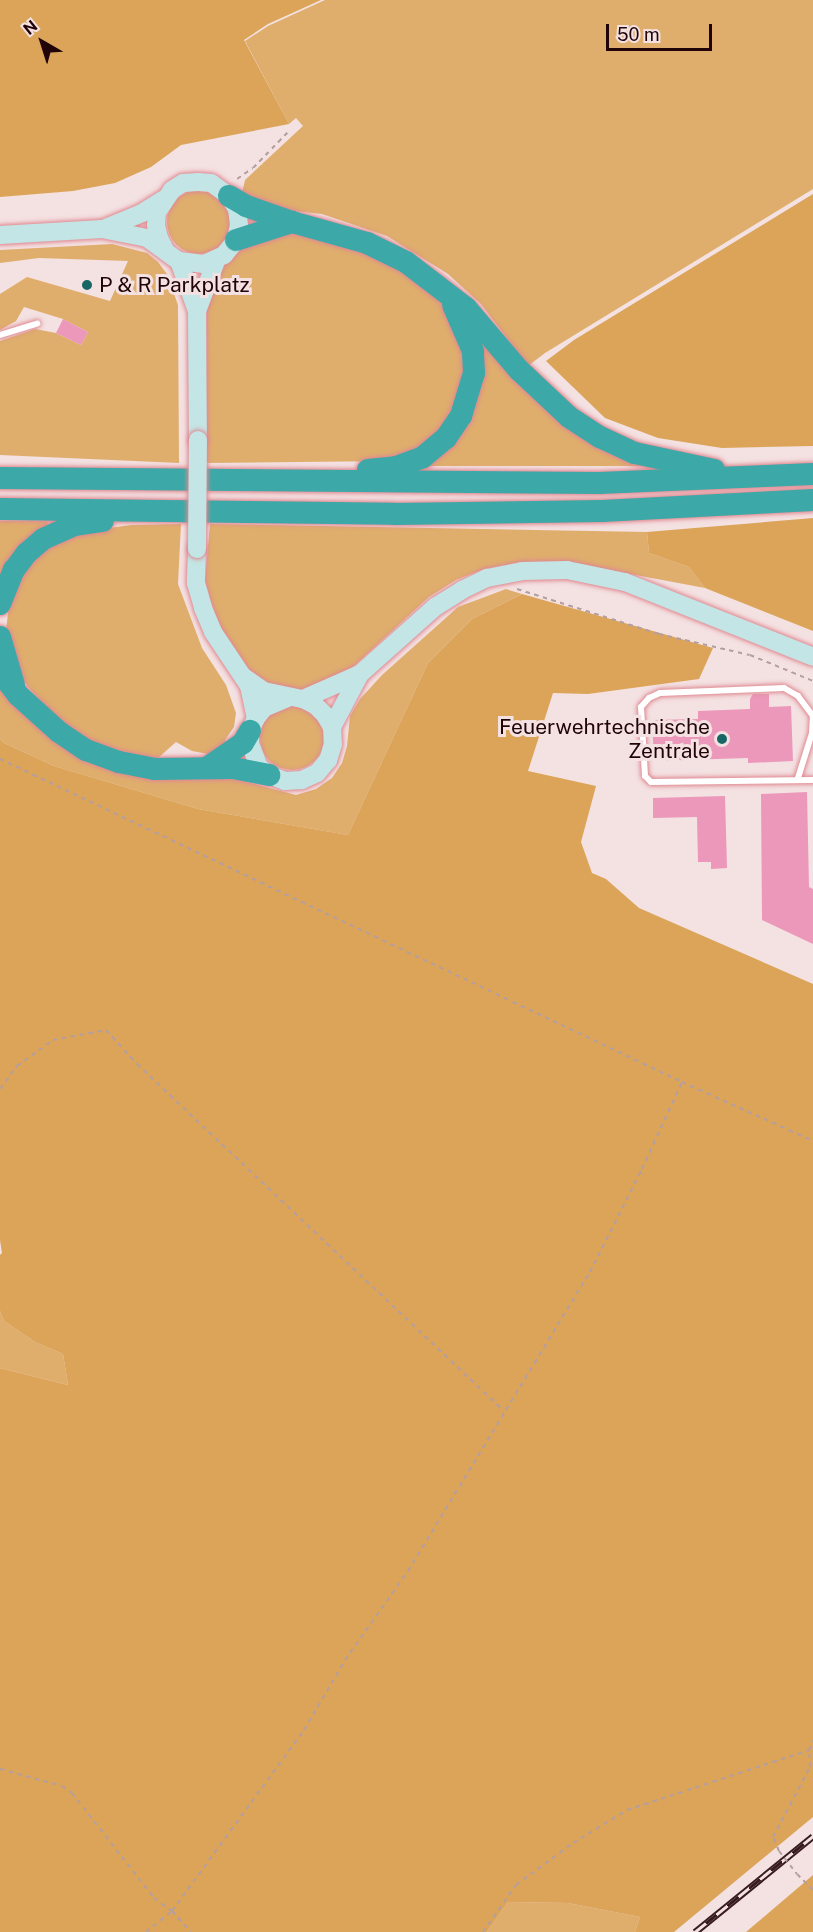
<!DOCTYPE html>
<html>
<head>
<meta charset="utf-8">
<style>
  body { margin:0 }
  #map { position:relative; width:813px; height:1932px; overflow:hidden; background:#f4e1e2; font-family:"Public Sans",sans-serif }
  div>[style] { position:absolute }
  .green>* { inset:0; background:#dfae6c }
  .round { border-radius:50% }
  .forest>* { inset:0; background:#dba458 }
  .building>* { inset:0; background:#eb98ba }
  .path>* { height:2px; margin-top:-1px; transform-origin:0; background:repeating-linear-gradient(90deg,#b49ea0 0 4.5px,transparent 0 9px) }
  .roads { filter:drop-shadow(0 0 2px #df8991) drop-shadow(0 0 2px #df8991) }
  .service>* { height:6px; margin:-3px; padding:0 3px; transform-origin:3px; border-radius:3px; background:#fff }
  .secondary>* { height:18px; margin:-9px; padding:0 9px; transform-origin:9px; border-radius:9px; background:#c4e5e5 }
  .motorway>* { height:22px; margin:-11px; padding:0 11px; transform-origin:11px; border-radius:11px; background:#3ca9a8 }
  .rail>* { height:7px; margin-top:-3.5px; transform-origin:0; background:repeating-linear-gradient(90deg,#f4e1e2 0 14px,#371b1f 0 28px); box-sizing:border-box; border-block:2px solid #371b1f }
  .path-bridge>* { height:2px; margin-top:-1px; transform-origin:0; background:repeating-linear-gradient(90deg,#b49ea0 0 4.5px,transparent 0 9px) }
  .bridges { filter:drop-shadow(0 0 2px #df8991) drop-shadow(0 0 2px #df8991) }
  .secondary-bridge>* { height:18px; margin:-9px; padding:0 9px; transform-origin:9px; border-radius:9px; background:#c4e5e5 }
  .dots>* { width:16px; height:16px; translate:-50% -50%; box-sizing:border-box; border:3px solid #f4e1e2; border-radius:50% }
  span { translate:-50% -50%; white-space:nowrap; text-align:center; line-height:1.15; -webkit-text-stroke:6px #f4e1e2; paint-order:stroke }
  .poi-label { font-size:21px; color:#210408 }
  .left { translate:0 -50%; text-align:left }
  .right { translate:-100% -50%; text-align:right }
  .north { position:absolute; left:12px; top:12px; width:60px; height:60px; -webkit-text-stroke:4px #f4e1e2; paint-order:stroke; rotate:321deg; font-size:16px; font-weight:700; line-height:24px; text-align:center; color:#210408 }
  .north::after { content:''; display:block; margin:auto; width:21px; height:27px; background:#210408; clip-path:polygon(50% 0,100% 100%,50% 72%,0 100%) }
  .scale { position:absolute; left:606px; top:24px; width:106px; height:27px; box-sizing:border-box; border:3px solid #210408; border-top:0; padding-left:8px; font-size:18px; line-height:21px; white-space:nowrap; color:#210408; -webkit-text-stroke:4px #f4e1e2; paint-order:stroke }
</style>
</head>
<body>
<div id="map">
  <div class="green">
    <div style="clip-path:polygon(325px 0,813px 0,813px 189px,545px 353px,528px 366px,481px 304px,448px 274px,387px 236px,322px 214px,276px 209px,242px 193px,245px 180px,303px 126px,296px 118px,289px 124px,245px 41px,268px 26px)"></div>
    <div class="round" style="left:167px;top:190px;width:64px;height:64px"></div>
    <div style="clip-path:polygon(288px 232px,339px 243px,390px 263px,439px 296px,465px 345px,467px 388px,440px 434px,393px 461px,205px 463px,207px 307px,218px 269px,240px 246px)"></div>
    <div style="clip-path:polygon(112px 244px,147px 253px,158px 262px,167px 274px,178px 305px,179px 463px,0 455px,0 341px,35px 329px,56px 333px,81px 345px,88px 332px,63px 319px,24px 307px,16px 321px,0 330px,0 294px,27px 277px,110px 301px,128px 261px,39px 258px,0 263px,0 250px)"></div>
    <div style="clip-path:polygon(470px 322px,512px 370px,651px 466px,419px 466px,469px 420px)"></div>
    <div style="clip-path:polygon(0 521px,47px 521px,49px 528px,0 587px)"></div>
    <div style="clip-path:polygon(181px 524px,178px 584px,202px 648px,226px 685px,236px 713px,234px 727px,225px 740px,227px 747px,208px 754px,192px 751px,176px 742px,157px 759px,125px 754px,95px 743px,64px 726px,28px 687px,13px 660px,6px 631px,9px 604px,15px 583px,50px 544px,88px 531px,131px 525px)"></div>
    <div style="clip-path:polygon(210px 524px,647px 532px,649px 553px,689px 567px,705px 588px,566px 562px,520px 562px,484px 569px,456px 580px,429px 597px,355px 665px,327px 684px,304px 692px,280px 692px,250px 671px,219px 628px,205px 581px)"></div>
    <div style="clip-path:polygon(506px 589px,522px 594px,472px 619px,428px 663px,348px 835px,198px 809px,54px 766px,4px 743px,0 739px,0 687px,56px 741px,227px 777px,296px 795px,316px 789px,332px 778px,342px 763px,347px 746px,350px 716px,360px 699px,382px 675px,458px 607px)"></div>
    <div class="round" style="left:260px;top:706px;width:64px;height:64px"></div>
    <div style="clip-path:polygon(0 1311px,4px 1321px,35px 1342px,63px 1354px,68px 1385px,0 1368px)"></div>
    <div style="clip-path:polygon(508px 1902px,568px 1903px,640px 1917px,635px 1932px,487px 1932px)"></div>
  </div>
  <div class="forest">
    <div style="clip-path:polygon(0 0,321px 0,268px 24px,244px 40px,289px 124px,181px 145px,151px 167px,115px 183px,73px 191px,0 197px)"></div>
    <div style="clip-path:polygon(813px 194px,813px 446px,722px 448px,658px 438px,605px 418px,546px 361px,574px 340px)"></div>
    <div style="clip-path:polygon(813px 518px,813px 631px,705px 588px,689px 567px,649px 553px,647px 532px)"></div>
    <div style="clip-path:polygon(522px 594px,713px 648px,699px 679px,588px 694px,553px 693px,528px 771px,596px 786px,581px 842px,592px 873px,606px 879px,639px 908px,813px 984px,813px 1817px,674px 1932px,635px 1932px,640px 1917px,568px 1903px,508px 1902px,487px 1932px,0 1932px,0 1368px,68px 1385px,63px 1354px,35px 1342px,4px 1321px,0 1311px,0 1255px,2px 1253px,0 1240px,0 739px,4px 743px,54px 766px,198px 809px,348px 835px,428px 663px,472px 619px)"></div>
    <div style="clip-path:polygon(813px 1875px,813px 1932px,746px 1932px)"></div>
  </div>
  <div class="building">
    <div style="clip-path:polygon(63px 319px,88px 332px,81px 345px,56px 333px)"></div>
    <div style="clip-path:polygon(753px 694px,769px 694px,769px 707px,791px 706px,793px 761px,748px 763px,748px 758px,654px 761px,652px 720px,698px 719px,698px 711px,750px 709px,750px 699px)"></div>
    <div style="clip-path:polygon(807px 792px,809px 887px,813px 889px,813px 944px,762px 920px,761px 794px)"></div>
    <div style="clip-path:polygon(725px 796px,727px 868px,711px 869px,711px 862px,698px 862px,697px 817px,653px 818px,653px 798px)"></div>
  </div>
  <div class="path">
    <div style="left:237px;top:179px;width:19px;rotate:-35deg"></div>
    <div style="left:253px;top:168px;width:53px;rotate:-45.8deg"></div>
    <div style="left:517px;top:589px;width:149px;rotate:17.6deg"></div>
    <div style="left:659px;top:634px;width:93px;rotate:13deg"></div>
    <div style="left:750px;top:655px;width:68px;rotate:22.4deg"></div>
    <div style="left:0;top:759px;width:755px;rotate:25.34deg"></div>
    <div style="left:682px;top:1082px;width:144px;rotate:24.2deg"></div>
    <div style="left:0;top:1089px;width:29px;rotate:-54deg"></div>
    <div style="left:17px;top:1066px;width:44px;rotate:-35.8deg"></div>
    <div style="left:53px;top:1040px;width:54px;rotate:-10.7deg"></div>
    <div style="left:106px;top:1030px;width:46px;rotate:47.6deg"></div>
    <div style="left:137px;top:1064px;width:505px;rotate:43.4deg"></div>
    <div style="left:0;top:1769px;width:64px;rotate:15.3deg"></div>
    <div style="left:62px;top:1786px;width:12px;rotate:35deg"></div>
    <div style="left:72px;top:1793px;width:133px;rotate:52deg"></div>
    <div style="left:154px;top:1898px;width:22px;rotate:36deg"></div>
    <div style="left:172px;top:1911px;width:28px;rotate:48deg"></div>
    <div style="left:779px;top:1851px;width:15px;rotate:-113deg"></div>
    <div style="left:773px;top:1837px;width:79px;rotate:-62.1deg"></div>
    <div style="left:810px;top:1767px;width:17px;rotate:-93deg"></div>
    <div style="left:797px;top:1874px;width:23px;rotate:45deg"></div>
    <div style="left:146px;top:1932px;width:33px;rotate:-39deg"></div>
    <div style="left:172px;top:1911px;width:224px;rotate:-53.9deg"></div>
    <div style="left:304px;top:1730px;width:81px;rotate:-59.6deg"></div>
    <div style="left:345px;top:1660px;width:109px;rotate:-54.7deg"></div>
    <div style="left:408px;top:1571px;width:350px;rotate:-58.7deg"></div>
    <div style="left:590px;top:1272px;width:115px;rotate:-63.2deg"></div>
    <div style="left:642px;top:1169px;width:96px;rotate:-65.3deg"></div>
    <div style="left:483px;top:1932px;width:57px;rotate:-54.9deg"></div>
    <div style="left:516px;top:1885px;width:71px;rotate:-36.4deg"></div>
    <div style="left:573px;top:1843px;width:63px;rotate:-31.4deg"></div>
    <div style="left:627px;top:1810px;width:192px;rotate:-18.2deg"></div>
    <div style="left:809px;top:1750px;width:10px;rotate:-66deg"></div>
  </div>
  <div class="roads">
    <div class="service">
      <div style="left:0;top:335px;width:39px;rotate:-17deg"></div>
      <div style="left:798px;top:778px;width:47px;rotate:-72.7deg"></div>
      <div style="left:812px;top:733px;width:17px;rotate:-87deg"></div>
      <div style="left:813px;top:716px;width:25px;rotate:-127deg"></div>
      <div style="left:798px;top:696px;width:16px;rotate:-150deg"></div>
      <div style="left:784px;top:688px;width:124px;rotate:177.7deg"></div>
      <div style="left:660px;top:693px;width:12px;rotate:156deg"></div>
      <div style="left:649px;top:698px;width:12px;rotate:132deg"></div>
      <div style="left:641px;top:707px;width:69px;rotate:86.7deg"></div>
      <div style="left:645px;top:776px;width:8px;rotate:45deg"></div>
      <div style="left:651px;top:782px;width:162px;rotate:-0.7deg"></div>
    </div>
    <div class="secondary">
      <div style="left:103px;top:229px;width:42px;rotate:-22.3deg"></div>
      <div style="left:142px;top:213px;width:25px;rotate:-32deg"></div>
      <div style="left:0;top:235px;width:102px;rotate:-3.4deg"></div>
      <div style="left:102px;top:229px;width:46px;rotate:11.3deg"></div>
      <div style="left:147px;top:238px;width:39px;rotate:36deg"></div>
      <div style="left:179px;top:261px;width:25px;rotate:7deg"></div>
      <div style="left:204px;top:264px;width:22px;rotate:-24deg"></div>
      <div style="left:224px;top:255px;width:19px;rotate:-51deg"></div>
      <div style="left:236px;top:240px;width:15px;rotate:-79deg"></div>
      <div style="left:239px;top:225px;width:16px;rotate:-97deg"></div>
      <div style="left:237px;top:209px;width:15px;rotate:-122deg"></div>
      <div style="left:229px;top:196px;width:22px;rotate:-144deg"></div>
      <div style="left:211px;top:183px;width:13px;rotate:-176deg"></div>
      <div style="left:198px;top:182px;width:15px;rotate:176deg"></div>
      <div style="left:183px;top:183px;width:13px;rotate:148deg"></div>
      <div style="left:172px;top:190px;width:27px;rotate:124deg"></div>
      <div style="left:157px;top:212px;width:13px;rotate:94deg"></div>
      <div style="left:156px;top:225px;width:13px;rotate:77deg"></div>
      <div style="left:159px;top:238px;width:13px;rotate:63deg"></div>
      <div style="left:179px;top:261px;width:53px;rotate:70.2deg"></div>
      <div style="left:197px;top:311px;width:129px;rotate:89.6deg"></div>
      <div style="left:197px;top:311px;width:53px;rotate:-69.2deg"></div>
      <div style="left:197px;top:549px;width:34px;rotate:92deg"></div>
      <div style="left:196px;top:583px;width:26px;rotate:74deg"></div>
      <div style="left:203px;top:608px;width:26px;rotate:67deg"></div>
      <div style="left:213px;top:632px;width:65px;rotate:56.3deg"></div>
      <div style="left:249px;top:686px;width:33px;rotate:78deg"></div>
      <div style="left:244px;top:677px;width:24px;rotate:35deg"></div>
      <div style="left:264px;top:691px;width:40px;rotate:12deg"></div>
      <div style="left:303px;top:699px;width:13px;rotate:27deg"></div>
      <div style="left:315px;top:705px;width:14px;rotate:45deg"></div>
      <div style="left:325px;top:715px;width:14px;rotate:60deg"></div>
      <div style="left:332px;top:727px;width:17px;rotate:87deg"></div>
      <div style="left:333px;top:744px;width:17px;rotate:107deg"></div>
      <div style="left:328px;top:760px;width:17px;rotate:130deg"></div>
      <div style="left:317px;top:773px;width:17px;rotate:155deg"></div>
      <div style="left:302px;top:780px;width:17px;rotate:177deg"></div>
      <div style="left:285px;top:781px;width:17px;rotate:-159deg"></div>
      <div style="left:269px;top:775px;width:13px;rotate:-141deg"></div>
      <div style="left:259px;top:767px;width:25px;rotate:-111deg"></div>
      <div style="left:250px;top:744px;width:13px;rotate:-90deg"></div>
      <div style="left:250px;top:731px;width:14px;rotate:-65deg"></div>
      <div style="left:256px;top:718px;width:13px;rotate:-51deg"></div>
      <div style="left:264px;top:708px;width:25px;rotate:-23deg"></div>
      <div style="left:303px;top:699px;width:62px;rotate:-23.7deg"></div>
      <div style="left:360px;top:674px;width:101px;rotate:-41.8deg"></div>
      <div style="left:435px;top:607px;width:32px;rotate:-32deg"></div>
      <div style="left:462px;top:590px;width:28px;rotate:-26deg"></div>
      <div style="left:487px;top:578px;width:36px;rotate:-11deg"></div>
      <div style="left:522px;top:571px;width:45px;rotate:-1.3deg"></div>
      <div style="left:567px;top:570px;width:59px;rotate:11.7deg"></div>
      <div style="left:625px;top:582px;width:202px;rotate:21.7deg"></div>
      <div style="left:332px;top:727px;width:60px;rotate:-62.2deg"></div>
    </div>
    <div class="motorway">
      <div style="left:229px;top:196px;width:20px;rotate:30deg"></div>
      <div style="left:246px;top:206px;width:49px;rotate:19.2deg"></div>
      <div style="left:292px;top:222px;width:78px;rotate:15.6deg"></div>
      <div style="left:367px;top:243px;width:43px;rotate:26deg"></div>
      <div style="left:406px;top:262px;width:76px;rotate:37.5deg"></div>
      <div style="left:466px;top:308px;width:82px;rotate:49.5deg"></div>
      <div style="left:519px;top:370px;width:69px;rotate:43.2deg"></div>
      <div style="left:569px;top:417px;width:37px;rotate:33deg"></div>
      <div style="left:600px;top:437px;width:38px;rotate:25deg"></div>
      <div style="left:635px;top:453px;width:81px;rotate:12.1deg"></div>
      <div style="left:236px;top:240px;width:59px;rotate:-17.8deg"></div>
      <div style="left:368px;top:470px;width:28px;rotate:-6deg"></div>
      <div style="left:396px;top:467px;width:29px;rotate:-20deg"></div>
      <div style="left:423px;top:457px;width:30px;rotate:-40deg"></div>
      <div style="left:446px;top:438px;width:27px;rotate:-56deg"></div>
      <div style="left:461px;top:416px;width:45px;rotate:-73.2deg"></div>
      <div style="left:474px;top:373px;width:22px;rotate:-93deg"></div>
      <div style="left:473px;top:351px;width:50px;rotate:-113.5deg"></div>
      <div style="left:0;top:478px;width:599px;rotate:0.48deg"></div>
      <div style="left:599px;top:483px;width:214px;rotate:-2.4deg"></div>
      <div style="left:0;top:509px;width:394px;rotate:0.7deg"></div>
      <div style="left:394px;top:514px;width:208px;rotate:-0.8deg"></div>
      <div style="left:602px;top:511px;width:211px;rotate:-3deg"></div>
      <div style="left:0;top:604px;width:37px;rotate:-68deg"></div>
      <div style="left:14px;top:570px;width:21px;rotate:-53deg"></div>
      <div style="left:27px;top:553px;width:21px;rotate:-41deg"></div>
      <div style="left:43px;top:539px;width:34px;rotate:-24deg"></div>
      <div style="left:74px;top:525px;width:29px;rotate:-8deg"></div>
      <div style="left:0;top:637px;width:50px;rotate:73.7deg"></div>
      <div style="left:0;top:672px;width:29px;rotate:52deg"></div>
      <div style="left:18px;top:695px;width:55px;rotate:42.1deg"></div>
      <div style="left:59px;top:732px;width:32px;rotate:34deg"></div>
      <div style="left:86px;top:750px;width:35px;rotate:20deg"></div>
      <div style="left:119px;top:762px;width:36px;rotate:11deg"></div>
      <div style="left:154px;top:769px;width:79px;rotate:-0.7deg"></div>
      <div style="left:233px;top:768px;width:37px;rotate:11deg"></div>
      <div style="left:208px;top:767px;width:42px;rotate:-34.4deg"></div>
      <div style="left:243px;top:743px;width:14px;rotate:-60deg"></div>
    </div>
  </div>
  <div class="rail">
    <div style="left:695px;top:1932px;width:152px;rotate:-39.1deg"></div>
  </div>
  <div class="path-bridge">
    <div style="left:779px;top:1851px;width:29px;rotate:52deg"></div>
  </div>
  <div class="bridges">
    <div class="secondary-bridge">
      <div style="left:197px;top:549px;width:109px;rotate:-89.5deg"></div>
    </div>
  </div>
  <div class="dots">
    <div style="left:87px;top:285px;background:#176665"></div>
    <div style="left:722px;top:739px;background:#176665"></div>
  </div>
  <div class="poi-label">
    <span class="left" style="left:99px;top:285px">P &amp; R Parkplatz</span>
    <span class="right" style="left:710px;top:739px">Feuerwehrtechnische<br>Zentrale</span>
  </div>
  <div class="north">N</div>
  <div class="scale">50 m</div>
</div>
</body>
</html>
